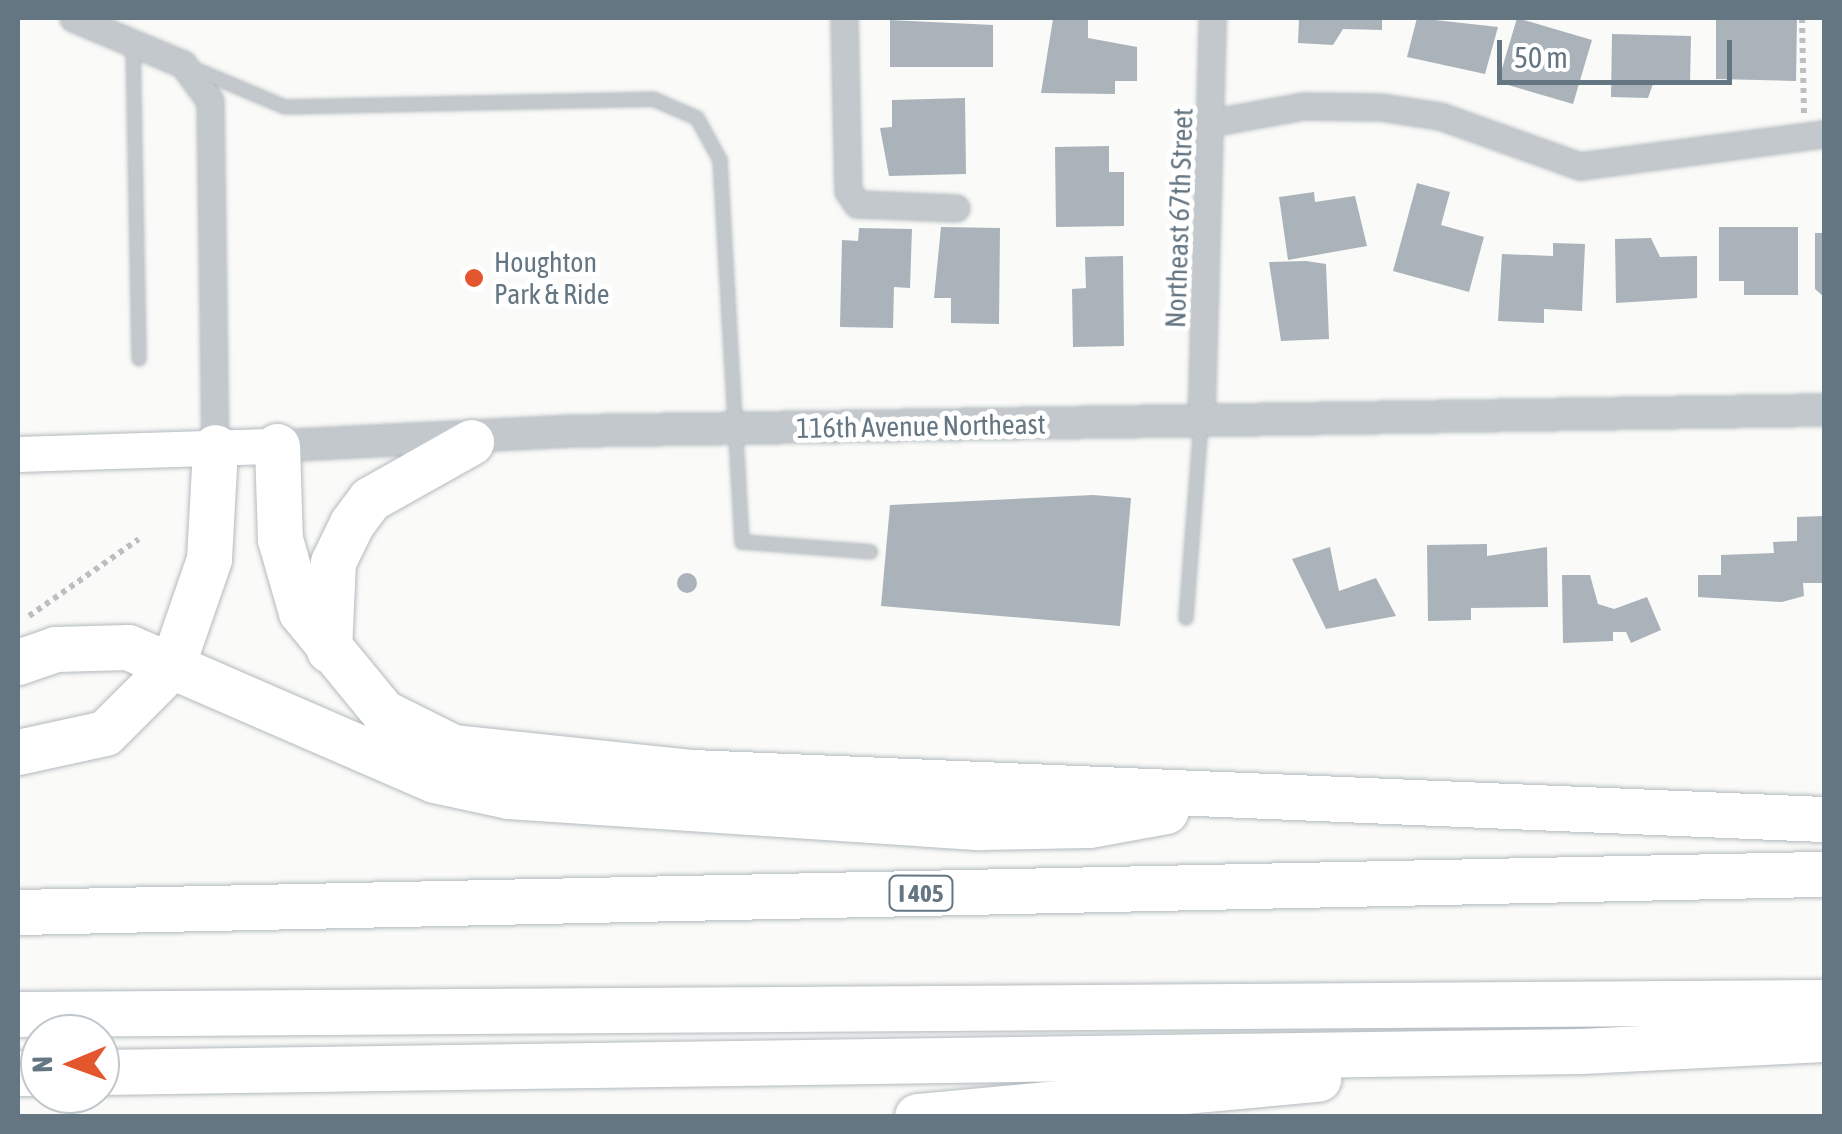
<!DOCTYPE html>
<html>
<head>
<meta charset="utf-8">
<style>
  body { margin:0 }
  #map { position:relative; width:1842px; height:1134px; overflow:hidden; background:#fafaf8; font-family:"Asap Condensed",sans-serif }
  div>[style] { position:absolute }
  .building>* { inset:0; background:#aab3b9 }
  .round { border-radius:50% }
  .path>* { height:6px; margin-top:-3px; transform-origin:0; background:repeating-linear-gradient(90deg,#bbbfc2 0 5px,transparent 0 10px) }
  .roads { filter:drop-shadow(0 0 2px #b3babf) drop-shadow(0 0 2px #b3babf) }
  .service>* { height:12px; margin:-6px; padding:0 6px; transform-origin:6px; border-radius:6px; background:#c3c8cc }
  .minor>* { height:25px; margin:-12.5px; padding:0 12.5px; transform-origin:12.5px; border-radius:12.5px; background:#c3c8cc }
  .tertiary>* { height:30px; margin:-15px; padding:0 15px; transform-origin:15px; border-radius:15px; background:#c3c8cc }
  .secondary>* { height:35px; margin:-17.5px; padding:0 17.5px; transform-origin:17.5px; border-radius:17.5px; background:#fff }
  .motorway>* { height:45px; margin:-22.5px; padding:0 22.5px; transform-origin:22.5px; border-radius:22.5px; background:#fff }
  .dots>* { width:28px; height:28px; translate:-50% -50%; box-sizing:border-box; border:5px solid #fff; border-radius:50% }
  span { translate:-50% -50%; white-space:nowrap; text-align:center; line-height:1.15; -webkit-text-stroke:10px #fff; paint-order:stroke }
  .shield-label span { padding:2px 8px; background:#fff; border:2px solid; border-radius:8px; -webkit-text-stroke-width:0 }
  .shield-label { font-size:25px; color:#657683; font-weight:700 }
  .street-label { font-size:28px; color:#657683 }
  .poi-label { font-size:28px; color:#657683 }
  .left { translate:0 -50%; text-align:left }
  .frame { position:absolute; inset:0; border:20px solid #657683; pointer-events:none }
  .north { position:absolute; left:20px; top:1014px; width:100px; height:100px; box-sizing:border-box; background:#fff; border:2px solid #c1c8cd; border-radius:50%; rotate:269deg; font-size:28px; font-weight:700; line-height:40px; text-align:center; color:#657683 }
  .north::after { content:''; display:block; margin:auto; width:35px; height:45px; background:#e4572e; clip-path:polygon(50% 0,100% 100%,50% 72%,0 100%) }
  .scale { position:absolute; left:1497px; top:40px; width:235px; height:45px; box-sizing:border-box; border:5px solid #657683; border-top:0; padding-left:12px; font-size:30px; line-height:35px; white-space:nowrap; color:#657683; -webkit-text-stroke:8px #fff; paint-order:stroke }
</style>
</head>
<body>
<div id="map">
  <div class="building">
    <div style="clip-path:polygon(1299px 18px,1382px 18px,1382px 30px,1343px 29px,1333px 45px,1298px 43px)"></div>
    <div style="clip-path:polygon(1417px 18px,1498px 27px,1485px 74px,1407px 57px)"></div>
    <div style="clip-path:polygon(1517px 18px,1592px 40px,1573px 104px,1498px 82px)"></div>
    <div style="clip-path:polygon(1716px 18px,1797px 18px,1796px 81px,1716px 79px)"></div>
    <div style="clip-path:polygon(1053px 19px,1088px 20px,1088px 38px,1137px 47px,1137px 81px,1115px 81px,1115px 94px,1041px 93px)"></div>
    <div style="clip-path:polygon(890px 20px,993px 25px,993px 67px,890px 67px)"></div>
    <div style="clip-path:polygon(1612px 34px,1691px 36px,1690px 82px,1654px 81px,1648px 98px,1611px 97px)"></div>
    <div style="clip-path:polygon(965px 98px,966px 174px,889px 176px,880px 128px,892px 127px,892px 100px)"></div>
    <div style="clip-path:polygon(1109px 146px,1109px 172px,1124px 172px,1124px 226px,1056px 227px,1055px 147px)"></div>
    <div style="clip-path:polygon(1417px 183px,1450px 192px,1441px 225px,1484px 237px,1469px 292px,1393px 271px)"></div>
    <div style="clip-path:polygon(1314px 192px,1315px 202px,1355px 196px,1367px 246px,1288px 260px,1279px 197px)"></div>
    <div style="clip-path:polygon(941px 227px,1000px 228px,999px 324px,951px 323px,951px 298px,934px 298px)"></div>
    <div style="clip-path:polygon(1719px 227px,1798px 227px,1798px 295px,1744px 295px,1744px 281px,1719px 281px)"></div>
    <div style="clip-path:polygon(859px 228px,912px 229px,910px 288px,894px 287px,893px 328px,840px 327px,842px 240px,858px 241px)"></div>
    <div style="clip-path:polygon(1815px 233px,1824px 233px,1824px 297px,1815px 289px)"></div>
    <div style="clip-path:polygon(1651px 238px,1660px 257px,1697px 256px,1697px 298px,1616px 303px,1615px 239px)"></div>
    <div style="clip-path:polygon(1553px 243px,1585px 244px,1582px 311px,1544px 309px,1544px 323px,1498px 321px,1502px 254px,1553px 256px)"></div>
    <div style="clip-path:polygon(1123px 256px,1124px 346px,1073px 347px,1072px 289px,1086px 288px,1085px 257px)"></div>
    <div style="clip-path:polygon(1306px 261px,1326px 264px,1329px 339px,1281px 341px,1269px 262px)"></div>
    <div style="clip-path:polygon(1093px 495px,1131px 498px,1120px 626px,881px 606px,890px 505px)"></div>
    <div style="clip-path:polygon(1824px 516px,1824px 583px,1803px 583px,1804px 596px,1782px 602px,1698px 597px,1698px 575px,1721px 575px,1721px 555px,1774px 553px,1773px 542px,1797px 541px,1797px 517px)"></div>
    <div style="clip-path:polygon(1487px 544px,1487px 556px,1547px 547px,1548px 607px,1471px 608px,1471px 620px,1428px 621px,1427px 545px)"></div>
    <div style="clip-path:polygon(1330px 547px,1339px 591px,1376px 578px,1396px 616px,1326px 629px,1292px 559px)"></div>
    <div class="round" style="left:677px;top:573px;width:20px;height:20px"></div>
    <div style="clip-path:polygon(1562px 575px,1590px 575px,1598px 604px,1614px 609px,1647px 597px,1661px 630px,1631px 643px,1626px 632px,1613px 632px,1613px 641px,1563px 643px)"></div>
  </div>
  <div class="path">
    <div style="left:1802px;top:18px;width:95px;rotate:88.8deg"></div>
    <div style="left:29px;top:616px;width:134px;rotate:-35deg"></div>
  </div>
  <div class="roads">
    <div class="service">
      <div style="left:133px;top:44px;width:315px;rotate:88.9deg"></div>
      <div style="left:190px;top:67px;width:103px;rotate:22.8deg"></div>
      <div style="left:285px;top:107px;width:368px;rotate:-1.2deg"></div>
      <div style="left:653px;top:99px;width:48px;rotate:23.4deg"></div>
      <div style="left:697px;top:118px;width:48px;rotate:61.3deg"></div>
      <div style="left:720px;top:160px;width:383px;rotate:86.7deg"></div>
      <div style="left:742px;top:542px;width:129px;rotate:4.4deg"></div>
      <div style="left:1186px;top:618px;width:197px;rotate:-85.6deg"></div>
    </div>
    <div class="minor">
      <div style="left:73px;top:18px;width:119px;rotate:22.7deg"></div>
      <div style="left:183px;top:64px;width:46px;rotate:53.9deg"></div>
      <div style="left:210px;top:101px;width:346px;rotate:89.2deg"></div>
      <div style="left:844px;top:18px;width:173px;rotate:88.7deg"></div>
      <div style="left:848px;top:191px;width:16px;rotate:55deg"></div>
      <div style="left:857px;top:204px;width:99px;rotate:2.3deg"></div>
      <div style="left:1215px;top:122px;width:90px;rotate:-10.2deg"></div>
      <div style="left:1304px;top:106px;width:76px;rotate:0.8deg"></div>
      <div style="left:1380px;top:107px;width:61px;rotate:8.5deg"></div>
      <div style="left:1440px;top:116px;width:149px;rotate:19.7deg"></div>
      <div style="left:1580px;top:166px;width:246px;rotate:-7.5deg"></div>
      <div style="left:1201px;top:422px;width:404px;rotate:-88.4deg"></div>
    </div>
    <div class="tertiary">
      <div style="left:277px;top:446px;width:296px;rotate:-2.9deg"></div>
      <div style="left:573px;top:431px;width:1251px;rotate:-0.96deg"></div>
    </div>
    <div class="secondary">
      <div style="left:18px;top:454px;width:259px;rotate:-1.8deg"></div>
    </div>
    <div class="motorway">
      <div style="left:277px;top:446px;width:93px;rotate:88.2deg"></div>
      <div style="left:280px;top:539px;width:76px;rotate:74deg"></div>
      <div style="left:301px;top:612px;width:129px;rotate:50.6deg"></div>
      <div style="left:383px;top:712px;width:78px;rotate:26.6deg"></div>
      <div style="left:453px;top:747px;width:240px;rotate:6deg"></div>
      <div style="left:692px;top:772px;width:1133px;rotate:2.38deg"></div>
      <div style="left:329px;top:650px;width:88px;rotate:-87.4deg"></div>
      <div style="left:333px;top:562px;width:43px;rotate:-64deg"></div>
      <div style="left:352px;top:523px;width:30px;rotate:-53deg"></div>
      <div style="left:370px;top:499px;width:116px;rotate:-29.4deg"></div>
      <div style="left:18px;top:662px;width:39px;rotate:-19deg"></div>
      <div style="left:55px;top:649px;width:73px;rotate:-1.6deg"></div>
      <div style="left:128px;top:647px;width:334px;rotate:23.5deg"></div>
      <div style="left:434px;top:780px;width:76px;rotate:12.2deg"></div>
      <div style="left:508px;top:796px;width:473px;rotate:3.8deg"></div>
      <div style="left:980px;top:827px;width:109px;rotate:-1.1deg"></div>
      <div style="left:1089px;top:825px;width:78px;rotate:-10.3deg"></div>
      <div style="left:18px;top:752px;width:89px;rotate:-12.3deg"></div>
      <div style="left:105px;top:733px;width:95px;rotate:-45deg"></div>
      <div style="left:172px;top:666px;width:113px;rotate:-70.9deg"></div>
      <div style="left:209px;top:559px;width:112px;rotate:-86.9deg"></div>
      <div style="left:18px;top:912px;width:1806px;rotate:-1.21deg"></div>
      <div style="left:18px;top:1014px;width:1806px;rotate:-0.38deg"></div>
      <div style="left:100px;top:1072px;width:1481px;rotate:-0.81deg"></div>
      <div style="left:1581px;top:1051px;width:243px;rotate:-2.8deg"></div>
      <div style="left:18px;top:1073px;width:22px"></div>
      <div style="left:917px;top:1116px;width:403px;rotate:-5.3deg"></div>
    </div>
  </div>
  <div class="dots">
    <div style="left:474px;top:278px;background:#e4572e"></div>
  </div>
  <div class="shield-label">
    <span style="left:921px;top:893px">I 405</span>
  </div>
  <div class="street-label">
    <span style="left:1179px;top:218px;rotate:-88deg">Northeast 67th Street</span>
    <span style="left:921px;top:426px;rotate:-1deg">116th Avenue Northeast</span>
  </div>
  <div class="poi-label">
    <span class="left" style="left:494px;top:278px">Houghton<br>Park &amp; Ride</span>
  </div>
  <div class="frame"></div>
  <div class="north">N</div>
  <div class="scale">50 m</div>
</div>
</body>
</html>
